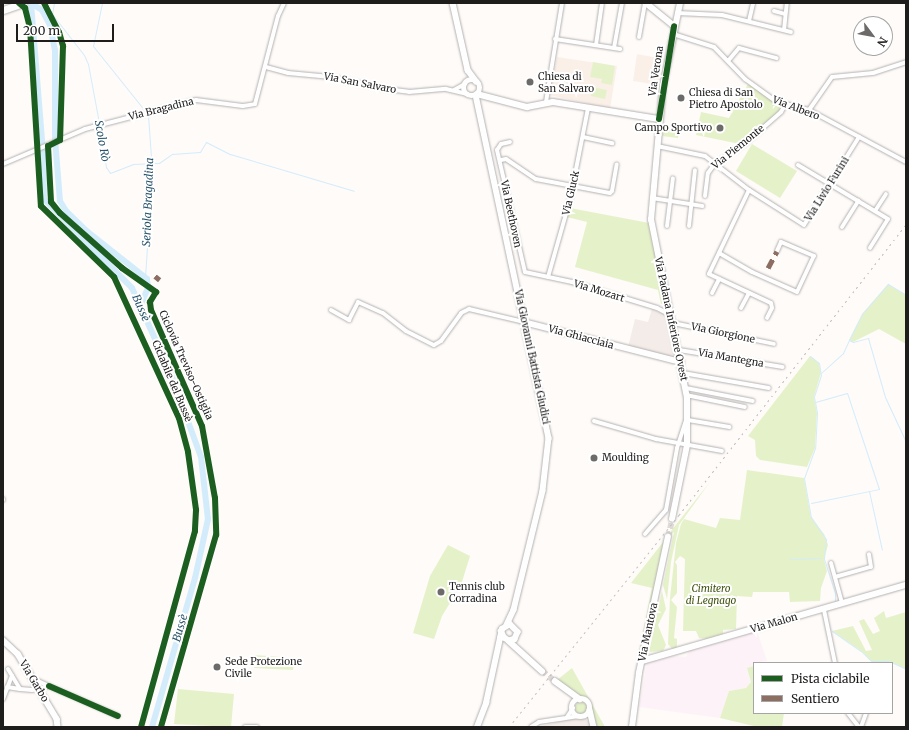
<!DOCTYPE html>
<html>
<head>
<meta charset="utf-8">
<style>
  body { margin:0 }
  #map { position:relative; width:909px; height:730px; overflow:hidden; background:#fefbf9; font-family:Merriweather,serif }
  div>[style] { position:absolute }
  .built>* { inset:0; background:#f4ece8 }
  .industrial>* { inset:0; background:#fdf2f7 }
  .education>* { inset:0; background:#faf0e8 }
  .green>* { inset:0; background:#e5f2c9 }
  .round { border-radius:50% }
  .stream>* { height:1px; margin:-0.5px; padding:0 0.5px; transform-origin:0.5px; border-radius:0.5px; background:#d3ecfb }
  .river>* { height:6px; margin:-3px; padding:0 3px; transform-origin:3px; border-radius:3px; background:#d3ecfb }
  .secondary-tunnel>* { height:5.5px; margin-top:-2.75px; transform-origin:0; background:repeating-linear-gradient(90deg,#dddad8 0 5.5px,transparent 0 8.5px) }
  .roads { filter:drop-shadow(0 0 1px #b4b1b0) drop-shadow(0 0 1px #b4b1b0) }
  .street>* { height:4px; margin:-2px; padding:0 2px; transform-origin:2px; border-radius:2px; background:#fffefe }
  .secondary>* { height:5.5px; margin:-2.75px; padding:0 2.75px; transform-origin:2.75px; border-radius:2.75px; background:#fffefe }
  .secondary>.ring { margin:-2.75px; padding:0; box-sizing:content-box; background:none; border:5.5px solid #fffefe; border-radius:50% }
  .highway>* { height:7px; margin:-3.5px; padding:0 3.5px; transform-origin:3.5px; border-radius:3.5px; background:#fffefe }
  .rail>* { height:1px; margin-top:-0.5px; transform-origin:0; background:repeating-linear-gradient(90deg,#bcbbbb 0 2px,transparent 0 6px) }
  .quiet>* { height:5px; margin-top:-2.5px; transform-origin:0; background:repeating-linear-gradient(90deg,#8d6e63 0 10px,transparent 0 15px) }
  .cycleway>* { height:6px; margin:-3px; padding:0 3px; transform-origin:3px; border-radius:3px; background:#1b5e20 }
  .dots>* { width:11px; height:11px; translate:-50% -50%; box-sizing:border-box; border:2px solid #fff; border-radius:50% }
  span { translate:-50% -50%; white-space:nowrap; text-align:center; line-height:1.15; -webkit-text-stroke:4px #fff; paint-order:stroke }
  .street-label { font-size:10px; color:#1f1d1c }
  .poi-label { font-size:10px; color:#1f1d1c }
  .left { translate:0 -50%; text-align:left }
  .right { translate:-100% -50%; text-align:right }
  .park-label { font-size:10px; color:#3f520e; font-style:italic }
  .water-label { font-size:11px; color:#29546c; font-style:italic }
  .frame { position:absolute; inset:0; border:4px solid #1f1d1c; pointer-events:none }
  .legend { position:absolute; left:753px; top:662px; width:140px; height:52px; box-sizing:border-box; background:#fff; border:1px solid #a5a5a4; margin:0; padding:5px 7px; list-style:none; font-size:12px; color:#1f1d1c }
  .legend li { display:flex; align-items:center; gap:8px; height:20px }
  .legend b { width:20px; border:1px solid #a5a5a4 }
  .north { position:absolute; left:853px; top:16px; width:40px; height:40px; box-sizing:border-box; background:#fff; border:1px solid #a5a5a4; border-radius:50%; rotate:122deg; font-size:11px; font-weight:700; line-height:16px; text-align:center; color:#1f1d1c }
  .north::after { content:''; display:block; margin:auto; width:14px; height:18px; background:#6d6b69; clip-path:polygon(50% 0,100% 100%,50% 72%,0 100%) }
  .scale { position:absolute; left:16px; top:24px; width:98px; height:18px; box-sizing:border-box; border:2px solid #1f1d1c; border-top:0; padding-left:5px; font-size:12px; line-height:14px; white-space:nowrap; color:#1f1d1c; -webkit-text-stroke:3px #fff; paint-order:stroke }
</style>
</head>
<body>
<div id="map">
  <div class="built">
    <div style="clip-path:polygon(652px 309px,666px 315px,675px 358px,628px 347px,635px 319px,648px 322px)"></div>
    <div style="clip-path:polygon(577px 718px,586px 719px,592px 727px,536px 727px)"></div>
  </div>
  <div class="industrial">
    <div style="clip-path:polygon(757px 631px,767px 661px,754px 663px,754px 666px,747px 668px,751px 682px,746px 688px,729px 691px,720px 718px,639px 707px,647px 663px,672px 656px,686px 657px,689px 651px)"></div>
  </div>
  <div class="education">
    <div style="clip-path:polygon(637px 54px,663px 59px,658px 85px,633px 81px)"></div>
    <div style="clip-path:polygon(557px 57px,617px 66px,610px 109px,550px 95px)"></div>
  </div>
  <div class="green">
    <div style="clip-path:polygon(593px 62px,615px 66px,612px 85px,601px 83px,602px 79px,590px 77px)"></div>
    <div style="clip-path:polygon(748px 84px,782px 107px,780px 111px,740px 144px,696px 135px,701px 112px,729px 118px)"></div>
    <div style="clip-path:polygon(592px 87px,607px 90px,605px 99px,591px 96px)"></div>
    <div style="clip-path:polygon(663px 128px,679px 130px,678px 138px,662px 136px)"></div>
    <div style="clip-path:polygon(752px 144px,797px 171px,780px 198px,736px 171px)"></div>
    <div style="clip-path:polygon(570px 208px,649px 223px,666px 303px,661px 304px,658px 290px,575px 267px,587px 222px,567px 217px)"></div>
    <div style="clip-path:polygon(888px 284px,906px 295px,906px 344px,879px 329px,853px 342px,849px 340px,862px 314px)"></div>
    <div style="clip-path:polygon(810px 356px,819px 363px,821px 373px,814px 397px,817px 413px,815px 448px,807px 467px,760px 460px,756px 456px,755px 440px,748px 436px)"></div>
    <div style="clip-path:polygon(747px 470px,804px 478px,811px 517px,824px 534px,828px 545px,824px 559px,827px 571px,821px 588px,820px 601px,790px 602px,789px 592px,753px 592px,752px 597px,737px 596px,736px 629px,723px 630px,723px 635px,707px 639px,699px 638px,696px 631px,683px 631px,685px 559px,680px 556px,675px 562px,677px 565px,677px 593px,671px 600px,677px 607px,674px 638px,677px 639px,677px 649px,673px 650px,668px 644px,670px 598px,676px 543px,681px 524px,684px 519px,716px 528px,720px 518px,740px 520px)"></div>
    <div style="clip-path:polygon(710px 482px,679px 525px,671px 562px,667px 599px,663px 585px,674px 532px,663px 541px)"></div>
    <div style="clip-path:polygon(664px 541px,640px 655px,638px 657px,652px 588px,631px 583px)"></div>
    <div style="clip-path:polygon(448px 545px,470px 556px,461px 585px,442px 616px,434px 639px,413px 633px,430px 576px)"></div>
    <div style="clip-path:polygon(662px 591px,666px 609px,658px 625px,666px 645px,663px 651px,649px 652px)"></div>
    <div style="clip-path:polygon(884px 611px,886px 618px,906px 612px,906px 669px,889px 661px,871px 661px,861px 651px,832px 631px,853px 626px,866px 651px,872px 650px,859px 621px,864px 619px,873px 634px,880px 631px,874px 618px)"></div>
    <div style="clip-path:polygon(254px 655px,295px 658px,293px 670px,254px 668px)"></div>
    <div style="clip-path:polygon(754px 666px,754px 713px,784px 713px,782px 727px,758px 727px,720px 718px,729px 691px,746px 688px,751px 682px,747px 668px)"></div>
    <div style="clip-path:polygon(572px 668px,605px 727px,597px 727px,589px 699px,579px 696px,557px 680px)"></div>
    <div style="clip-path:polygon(178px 689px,234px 694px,231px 727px,174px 724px)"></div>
    <div class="round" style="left:575px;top:702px;width:12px;height:12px"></div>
  </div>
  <div class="stream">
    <div style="left:54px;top:3px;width:11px;rotate:100deg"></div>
    <div style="left:52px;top:14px;width:52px;rotate:52deg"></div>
    <div style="left:84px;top:55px;width:10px;rotate:66deg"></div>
    <div style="left:88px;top:64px;width:60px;rotate:79.4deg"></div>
    <div style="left:102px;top:3px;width:44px;rotate:101.8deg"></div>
    <div style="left:93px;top:46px;width:83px;rotate:51.3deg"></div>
    <div style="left:99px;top:126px;width:42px;rotate:80.3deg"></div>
    <div style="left:106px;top:167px;width:7px;rotate:56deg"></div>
    <div style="left:110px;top:173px;width:25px;rotate:-21deg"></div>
    <div style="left:133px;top:164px;width:26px;rotate:-2deg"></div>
    <div style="left:159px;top:163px;width:16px;rotate:-35deg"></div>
    <div style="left:172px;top:154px;width:28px;rotate:-4deg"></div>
    <div style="left:200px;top:152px;width:12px;rotate:-59deg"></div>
    <div style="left:206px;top:142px;width:27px;rotate:27deg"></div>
    <div style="left:230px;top:154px;width:129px;rotate:16.6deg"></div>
    <div style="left:145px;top:277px;width:106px;rotate:-86.2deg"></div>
    <div style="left:152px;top:171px;width:56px;rotate:-94.1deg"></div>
    <div style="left:849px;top:340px;width:29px;rotate:-63deg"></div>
    <div style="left:862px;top:314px;width:40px;rotate:-49deg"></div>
    <div style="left:888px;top:284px;width:21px;rotate:31deg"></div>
    <div style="left:810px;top:356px;width:11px;rotate:38deg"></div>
    <div style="left:819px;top:363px;width:12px;rotate:81deg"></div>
    <div style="left:821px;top:375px;width:23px;rotate:108deg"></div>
    <div style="left:814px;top:397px;width:16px;rotate:79deg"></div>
    <div style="left:817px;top:413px;width:35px;rotate:93deg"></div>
    <div style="left:815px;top:448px;width:32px;rotate:110deg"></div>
    <div style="left:804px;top:478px;width:40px;rotate:80deg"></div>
    <div style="left:811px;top:517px;width:27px;rotate:56deg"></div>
    <div style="left:826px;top:539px;width:20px;rotate:96deg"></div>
    <div style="left:824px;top:559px;width:36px;rotate:72deg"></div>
    <div style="left:835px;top:593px;width:10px;rotate:90deg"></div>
    <div style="left:821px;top:373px;width:30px;rotate:-42deg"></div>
    <div style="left:843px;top:353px;width:14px;rotate:-65deg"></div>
    <div style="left:849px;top:340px;width:4px;rotate:27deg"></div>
    <div style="left:853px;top:342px;width:16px;rotate:-15deg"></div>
    <div style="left:868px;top:338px;width:61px;rotate:73.9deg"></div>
    <div style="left:885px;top:397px;width:50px;rotate:65deg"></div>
    <div style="left:869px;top:491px;width:60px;rotate:77.6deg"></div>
    <div style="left:811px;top:503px;width:69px;rotate:-11.6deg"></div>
    <div style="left:879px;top:489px;width:101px;rotate:-108.4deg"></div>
    <div style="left:847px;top:393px;width:33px;rotate:164deg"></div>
    <div style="left:790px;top:559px;width:30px;rotate:-2deg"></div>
    <div style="left:832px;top:631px;width:35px;rotate:35deg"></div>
    <div style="left:861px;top:651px;width:14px;rotate:45deg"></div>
    <div style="left:871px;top:661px;width:18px"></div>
    <div style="left:889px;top:661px;width:19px;rotate:25deg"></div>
  </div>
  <div class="river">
    <div style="left:31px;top:3px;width:148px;rotate:85.4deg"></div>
    <div style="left:43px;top:151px;width:48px;rotate:88.8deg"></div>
    <div style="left:44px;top:199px;width:125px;rotate:45.3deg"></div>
    <div style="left:132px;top:288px;width:92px;rotate:65.7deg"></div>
    <div style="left:170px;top:372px;width:90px;rotate:70deg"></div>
    <div style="left:201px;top:457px;width:62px;rotate:83.6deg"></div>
    <div style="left:208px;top:519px;width:60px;rotate:102.4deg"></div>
    <div style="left:195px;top:578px;width:155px;rotate:106.1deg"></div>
    <div style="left:32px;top:4px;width:12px;rotate:31deg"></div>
    <div style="left:42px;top:10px;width:17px;rotate:62deg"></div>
    <div style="left:50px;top:25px;width:25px;rotate:79deg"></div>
    <div style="left:55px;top:50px;width:89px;rotate:90deg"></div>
    <div style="left:55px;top:139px;width:62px;rotate:85.4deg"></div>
    <div style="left:60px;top:201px;width:12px;rotate:59deg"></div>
    <div style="left:66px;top:211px;width:30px;rotate:44deg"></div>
    <div style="left:88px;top:232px;width:75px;rotate:38.5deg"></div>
    <div style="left:147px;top:279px;width:9px;rotate:84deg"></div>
    <div style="left:148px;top:288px;width:20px;rotate:114deg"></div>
  </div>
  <div class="secondary-tunnel">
    <div style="left:668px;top:537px;width:18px;rotate:-77deg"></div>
    <div style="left:542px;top:671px;width:16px;rotate:38deg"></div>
  </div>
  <div class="roads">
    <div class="street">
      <div style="left:774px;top:11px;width:11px;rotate:15deg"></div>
      <div style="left:677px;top:13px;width:45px;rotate:2.5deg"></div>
      <div style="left:722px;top:15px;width:71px;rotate:13.8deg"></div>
      <div style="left:749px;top:21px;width:18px;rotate:-77deg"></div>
      <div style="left:784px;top:30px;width:27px;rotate:-84deg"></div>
      <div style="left:673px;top:34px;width:43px;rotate:17.6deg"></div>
      <div style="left:714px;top:47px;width:45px;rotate:45.9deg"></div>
      <div style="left:745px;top:79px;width:39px;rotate:36deg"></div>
      <div style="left:777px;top:102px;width:33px;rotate:14deg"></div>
      <div style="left:809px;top:110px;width:110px;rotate:28.2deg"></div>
      <div style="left:639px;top:37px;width:35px;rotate:-80deg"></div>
      <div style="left:555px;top:39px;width:66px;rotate:8.7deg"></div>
      <div style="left:596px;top:45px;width:42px;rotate:-81.9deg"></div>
      <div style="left:614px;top:48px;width:46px;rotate:-79.9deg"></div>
      <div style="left:728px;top:61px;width:17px;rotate:-50deg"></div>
      <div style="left:739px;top:48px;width:39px;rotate:15deg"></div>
      <div style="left:266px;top:67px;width:23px;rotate:15deg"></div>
      <div style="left:288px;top:73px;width:43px;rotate:5.3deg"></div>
      <div style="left:331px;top:77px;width:56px;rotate:12.3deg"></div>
      <div style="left:386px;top:89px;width:23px;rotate:7deg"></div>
      <div style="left:409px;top:92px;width:37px;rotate:-5deg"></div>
      <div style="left:446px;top:89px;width:22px;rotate:13deg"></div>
      <div style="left:454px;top:90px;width:13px;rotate:-29deg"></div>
      <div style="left:546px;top:102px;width:100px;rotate:-80.8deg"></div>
      <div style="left:809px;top:110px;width:40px;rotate:-55.1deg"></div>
      <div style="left:832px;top:77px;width:41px;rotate:-5.6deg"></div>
      <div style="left:873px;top:73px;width:35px;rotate:-18deg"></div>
      <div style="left:583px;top:137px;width:30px;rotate:12deg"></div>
      <div style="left:510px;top:142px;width:9px;rotate:167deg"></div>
      <div style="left:501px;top:144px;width:7px;rotate:124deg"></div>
      <div style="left:497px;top:150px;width:125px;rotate:77.1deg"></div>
      <div style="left:525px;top:272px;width:48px;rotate:12deg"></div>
      <div style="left:572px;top:282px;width:89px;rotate:17deg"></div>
      <div style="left:657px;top:308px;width:15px;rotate:28deg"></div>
      <div style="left:657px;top:146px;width:49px;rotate:11.8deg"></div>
      <div style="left:705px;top:156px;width:56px;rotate:37.7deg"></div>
      <div style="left:749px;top:190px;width:93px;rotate:115.5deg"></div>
      <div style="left:709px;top:274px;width:68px;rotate:25.1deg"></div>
      <div style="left:771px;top:303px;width:5px;rotate:79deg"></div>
      <div style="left:772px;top:308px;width:11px;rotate:117deg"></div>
      <div style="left:501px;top:160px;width:5px;rotate:-11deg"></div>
      <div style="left:506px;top:159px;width:36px;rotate:34deg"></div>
      <div style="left:536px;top:179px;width:75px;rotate:10.7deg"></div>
      <div style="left:610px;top:193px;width:3px;rotate:-45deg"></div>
      <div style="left:612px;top:191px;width:27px;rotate:-80deg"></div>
      <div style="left:3px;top:164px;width:89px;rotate:-23.1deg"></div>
      <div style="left:85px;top:129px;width:115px;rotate:-14.6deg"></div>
      <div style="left:196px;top:100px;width:47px;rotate:7.3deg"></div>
      <div style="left:243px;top:106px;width:12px;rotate:-9deg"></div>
      <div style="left:255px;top:104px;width:91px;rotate:-75.4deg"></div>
      <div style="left:278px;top:16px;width:14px;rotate:-65deg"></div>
      <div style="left:798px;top:165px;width:105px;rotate:31deg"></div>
      <div style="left:888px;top:219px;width:34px;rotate:122deg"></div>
      <div style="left:749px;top:190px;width:65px;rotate:32.5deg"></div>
      <div style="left:804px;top:225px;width:104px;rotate:-58deg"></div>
      <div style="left:705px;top:196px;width:23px;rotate:-83deg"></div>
      <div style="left:708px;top:173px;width:9px;rotate:-54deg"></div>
      <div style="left:713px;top:166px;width:43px;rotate:-35.5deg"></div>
      <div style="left:748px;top:141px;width:44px;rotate:-41.3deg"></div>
      <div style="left:781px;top:112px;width:8px;rotate:-60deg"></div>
      <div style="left:652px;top:198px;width:51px;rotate:9.1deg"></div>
      <div style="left:875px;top:211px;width:20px;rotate:-57deg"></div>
      <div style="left:667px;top:226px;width:48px;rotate:-82.9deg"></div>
      <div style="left:689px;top:226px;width:56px;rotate:-83.9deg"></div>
      <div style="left:842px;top:227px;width:31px;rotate:-58deg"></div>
      <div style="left:719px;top:253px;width:38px;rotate:30deg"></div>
      <div style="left:752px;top:272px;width:49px;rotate:24deg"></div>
      <div style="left:797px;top:292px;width:40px;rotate:-65deg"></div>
      <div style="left:814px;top:256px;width:36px;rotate:-157deg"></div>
      <div style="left:781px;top:242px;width:10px;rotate:114deg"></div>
      <div style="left:548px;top:277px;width:80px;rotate:-74.1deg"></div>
      <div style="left:570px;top:200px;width:94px;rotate:-78.9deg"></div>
      <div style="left:712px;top:293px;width:16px;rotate:-63deg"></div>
      <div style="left:741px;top:308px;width:17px;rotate:-62deg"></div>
      <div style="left:331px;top:310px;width:21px;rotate:29deg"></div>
      <div style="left:349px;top:320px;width:20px;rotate:-63deg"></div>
      <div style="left:358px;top:302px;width:27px;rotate:24deg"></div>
      <div style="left:383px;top:313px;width:29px;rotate:38deg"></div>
      <div style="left:406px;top:331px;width:31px;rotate:27deg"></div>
      <div style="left:434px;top:345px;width:8px;rotate:-30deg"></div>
      <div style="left:441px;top:341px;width:34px;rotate:-54deg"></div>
      <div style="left:461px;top:313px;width:9px;rotate:-27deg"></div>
      <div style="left:469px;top:309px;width:57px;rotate:13.3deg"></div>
      <div style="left:673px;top:323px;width:103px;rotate:11.7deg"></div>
      <div style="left:679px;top:350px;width:105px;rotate:9.3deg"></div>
      <div style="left:683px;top:373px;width:87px;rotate:9.9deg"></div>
      <div style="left:686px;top:388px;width:68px;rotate:11deg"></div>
      <div style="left:686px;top:395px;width:60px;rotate:11.5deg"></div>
      <div style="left:688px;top:420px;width:42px;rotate:9.7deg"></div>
      <div style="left:594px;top:421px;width:65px;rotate:16.2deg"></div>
      <div style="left:656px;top:439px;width:67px;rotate:10.3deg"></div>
      <div style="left:3px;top:500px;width:1px;rotate:-90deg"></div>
      <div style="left:645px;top:534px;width:32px;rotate:-49deg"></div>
      <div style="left:666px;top:510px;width:63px;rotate:-79.9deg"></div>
      <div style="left:677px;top:448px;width:28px;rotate:-72deg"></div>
      <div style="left:831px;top:563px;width:41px;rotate:74.6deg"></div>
      <div style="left:835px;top:577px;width:37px;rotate:-16deg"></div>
      <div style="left:871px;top:567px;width:13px;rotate:-99deg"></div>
      <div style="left:824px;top:610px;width:54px;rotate:78.3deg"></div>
      <div style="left:8px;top:669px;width:23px;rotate:59deg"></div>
      <div style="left:20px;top:689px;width:12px;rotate:5deg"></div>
      <div style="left:32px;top:690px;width:17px;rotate:-13deg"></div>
      <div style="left:49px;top:686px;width:17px;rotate:-156deg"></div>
      <div style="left:49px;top:686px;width:75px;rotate:23.5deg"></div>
      <div style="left:7px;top:687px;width:13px;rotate:9deg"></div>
      <div style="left:3px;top:699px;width:25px;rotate:-69deg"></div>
      <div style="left:848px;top:713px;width:18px;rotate:52deg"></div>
      <div style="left:567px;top:717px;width:11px;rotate:-56deg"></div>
      <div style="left:245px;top:727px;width:12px"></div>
      <div style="left:531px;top:727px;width:9px;rotate:-32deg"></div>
      <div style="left:539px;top:722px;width:40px;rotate:-8.5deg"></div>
      <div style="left:861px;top:727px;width:15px;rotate:-70deg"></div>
    </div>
    <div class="secondary">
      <div style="left:453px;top:3px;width:69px;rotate:77.4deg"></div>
      <div style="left:468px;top:70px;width:14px;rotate:54deg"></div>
      <div style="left:646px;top:3px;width:36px;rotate:39deg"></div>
      <div class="ring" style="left:464px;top:80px;width:10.5px;height:10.5px"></div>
      <div style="left:477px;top:94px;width:52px;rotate:14.6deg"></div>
      <div style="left:527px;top:107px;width:26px;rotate:-11deg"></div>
      <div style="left:553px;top:102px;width:107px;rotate:9.1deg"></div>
      <div style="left:476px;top:95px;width:351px;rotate:78deg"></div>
      <div style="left:549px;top:438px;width:53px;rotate:96.5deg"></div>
      <div style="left:543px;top:491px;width:122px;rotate:103.7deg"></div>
      <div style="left:514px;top:610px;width:17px;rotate:115deg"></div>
      <div style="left:524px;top:322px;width:162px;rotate:14.3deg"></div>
      <div style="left:672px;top:519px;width:76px;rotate:-78.5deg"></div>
      <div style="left:687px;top:445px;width:47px;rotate:-90deg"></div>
      <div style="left:687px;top:398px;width:182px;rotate:-101.4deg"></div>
      <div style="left:651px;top:220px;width:135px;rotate:-84.9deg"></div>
      <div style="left:663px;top:86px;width:85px;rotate:-78.4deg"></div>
      <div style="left:3px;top:640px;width:21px;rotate:43deg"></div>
      <div style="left:18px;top:654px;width:76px;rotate:59deg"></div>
      <div style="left:57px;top:719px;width:8px;rotate:83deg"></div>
      <div style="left:509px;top:641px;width:45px;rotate:42.3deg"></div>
      <div style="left:642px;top:661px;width:275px;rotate:-16.1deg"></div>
      <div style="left:555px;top:681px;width:31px;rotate:36deg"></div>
      <div class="ring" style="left:572px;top:699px;width:12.5px;height:12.5px"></div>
      <div style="left:590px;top:710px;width:17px;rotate:77deg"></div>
      <div style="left:477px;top:727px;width:26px;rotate:-69deg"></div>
      <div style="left:486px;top:703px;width:66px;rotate:-77.8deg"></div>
      <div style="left:500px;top:638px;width:9px;rotate:-77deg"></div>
      <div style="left:502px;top:629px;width:9px;rotate:-32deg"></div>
      <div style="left:510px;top:624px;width:11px;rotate:45deg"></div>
      <div style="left:518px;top:632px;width:8px;rotate:113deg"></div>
      <div style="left:515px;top:639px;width:6px;rotate:162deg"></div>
      <div style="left:509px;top:641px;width:6px;rotate:-149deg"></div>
      <div style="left:504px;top:638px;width:7px;rotate:-117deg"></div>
      <div style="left:632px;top:727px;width:54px;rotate:-82.6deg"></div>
      <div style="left:639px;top:673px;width:139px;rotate:-78deg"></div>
    </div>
    <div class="highway">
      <div style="left:3px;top:10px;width:21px;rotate:-19deg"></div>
    </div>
  </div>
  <div class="rail">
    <div style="left:509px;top:727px;width:272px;rotate:-51.3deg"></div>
    <div style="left:679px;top:515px;width:369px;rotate:-52deg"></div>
  </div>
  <div class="quiet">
    <div style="left:768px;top:268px;width:19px;rotate:-62deg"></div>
    <div style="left:155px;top:276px;width:6px;rotate:39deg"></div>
  </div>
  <div class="cycleway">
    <div style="left:19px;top:3px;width:8px;rotate:40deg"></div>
    <div style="left:25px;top:8px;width:21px;rotate:76deg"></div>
    <div style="left:30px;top:28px;width:178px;rotate:86.5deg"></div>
    <div style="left:41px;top:206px;width:102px;rotate:44.2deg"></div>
    <div style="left:114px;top:277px;width:155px;rotate:65.3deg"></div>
    <div style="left:179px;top:418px;width:35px;rotate:75deg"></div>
    <div style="left:188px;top:452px;width:59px;rotate:82.1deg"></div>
    <div style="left:196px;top:510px;width:21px;rotate:93deg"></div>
    <div style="left:195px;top:531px;width:203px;rotate:105.4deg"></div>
    <div style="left:44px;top:3px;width:33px;rotate:63deg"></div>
    <div style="left:59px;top:32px;width:15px;rotate:74deg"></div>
    <div style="left:63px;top:46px;width:94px;rotate:91.8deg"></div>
    <div style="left:60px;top:140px;width:13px;rotate:153deg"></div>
    <div style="left:48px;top:146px;width:56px;rotate:86.9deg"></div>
    <div style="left:51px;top:202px;width:14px;rotate:51deg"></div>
    <div style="left:60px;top:213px;width:83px;rotate:41.6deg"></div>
    <div style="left:122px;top:268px;width:42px;rotate:35.2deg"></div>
    <div style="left:156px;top:292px;width:12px;rotate:121deg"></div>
    <div style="left:150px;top:302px;width:8px;rotate:83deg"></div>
    <div style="left:151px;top:310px;width:127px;rotate:66.3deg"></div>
    <div style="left:202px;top:426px;width:73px;rotate:79.8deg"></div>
    <div style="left:215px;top:498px;width:37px;rotate:88deg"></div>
    <div style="left:216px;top:535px;width:200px;rotate:106deg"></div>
    <div style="left:659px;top:119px;width:94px;rotate:-80.8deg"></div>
    <div style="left:49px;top:686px;width:75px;rotate:23.5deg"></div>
  </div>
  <div class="dots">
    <div style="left:530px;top:82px;background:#6d6b69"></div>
    <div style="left:681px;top:98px;background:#6d6b69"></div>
    <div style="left:720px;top:128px;background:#6d6b69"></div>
    <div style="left:594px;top:458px;background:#6d6b69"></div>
    <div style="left:441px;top:592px;background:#6d6b69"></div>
    <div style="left:217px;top:667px;background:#6d6b69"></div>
  </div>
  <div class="street-label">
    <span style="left:656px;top:71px;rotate:-81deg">Via Verona</span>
    <span style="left:360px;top:83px;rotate:11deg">Via San Salvaro</span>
    <span style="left:796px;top:108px;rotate:21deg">Via Albero</span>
    <span style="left:161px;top:109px;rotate:-14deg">Via Bragadina</span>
    <span style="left:738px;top:147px;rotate:-39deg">Via Piemonte</span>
    <span style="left:827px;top:189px;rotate:-58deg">Via Livio Furini</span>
    <span style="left:571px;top:193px;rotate:-77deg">Via Gluck</span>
    <span style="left:511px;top:214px;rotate:78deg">Via Beethoven</span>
    <span style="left:599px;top:291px;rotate:17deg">Via Mozart</span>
    <span style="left:671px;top:319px;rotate:78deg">Via Padana Inferiore Ovest</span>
    <span style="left:723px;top:333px;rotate:12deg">Via Giorgione</span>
    <span style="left:581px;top:337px;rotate:15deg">Via Ghiacciaia</span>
    <span style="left:532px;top:357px;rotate:78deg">Via Giovanni Battista Giudici</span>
    <span style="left:731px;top:358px;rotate:10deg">Via Mantegna</span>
    <span style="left:186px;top:365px;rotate:66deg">Ciclovia Treviso-Ostiglia</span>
    <span style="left:172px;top:381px;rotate:67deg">Ciclabile del Bussè</span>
    <span style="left:774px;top:623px;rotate:-16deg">Via Malon</span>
    <span style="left:648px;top:632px;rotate:-78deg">Via Mantova</span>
    <span style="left:34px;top:681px;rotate:59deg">Via Garbo</span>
  </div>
  <div class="poi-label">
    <span class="left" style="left:538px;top:82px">Chiesa di<br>San Salvaro</span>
    <span class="left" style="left:689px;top:98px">Chiesa di San<br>Pietro Apostolo</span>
    <span class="right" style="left:712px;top:128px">Campo Sportivo</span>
    <span class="left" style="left:602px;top:458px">Moulding</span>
    <span class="left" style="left:449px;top:592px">Tennis club<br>Corradina</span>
    <span class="left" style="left:225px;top:667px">Sede Protezione<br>Civile</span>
  </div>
  <div class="park-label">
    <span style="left:711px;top:594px">Cimitero<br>di Legnago</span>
  </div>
  <div class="water-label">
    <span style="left:102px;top:141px;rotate:80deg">Scolo Rò</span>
    <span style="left:148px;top:202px;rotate:-88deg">Seriola Bragadina</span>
    <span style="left:141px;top:308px;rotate:66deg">Bussè</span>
    <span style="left:180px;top:628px;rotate:-74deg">Bussè</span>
  </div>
  <div class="frame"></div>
  <ul class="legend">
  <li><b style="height:5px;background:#1b5e20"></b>Pista ciclabile</li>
  <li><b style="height:5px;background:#8d6e63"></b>Sentiero</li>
  </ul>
  <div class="north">N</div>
  <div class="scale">200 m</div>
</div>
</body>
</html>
